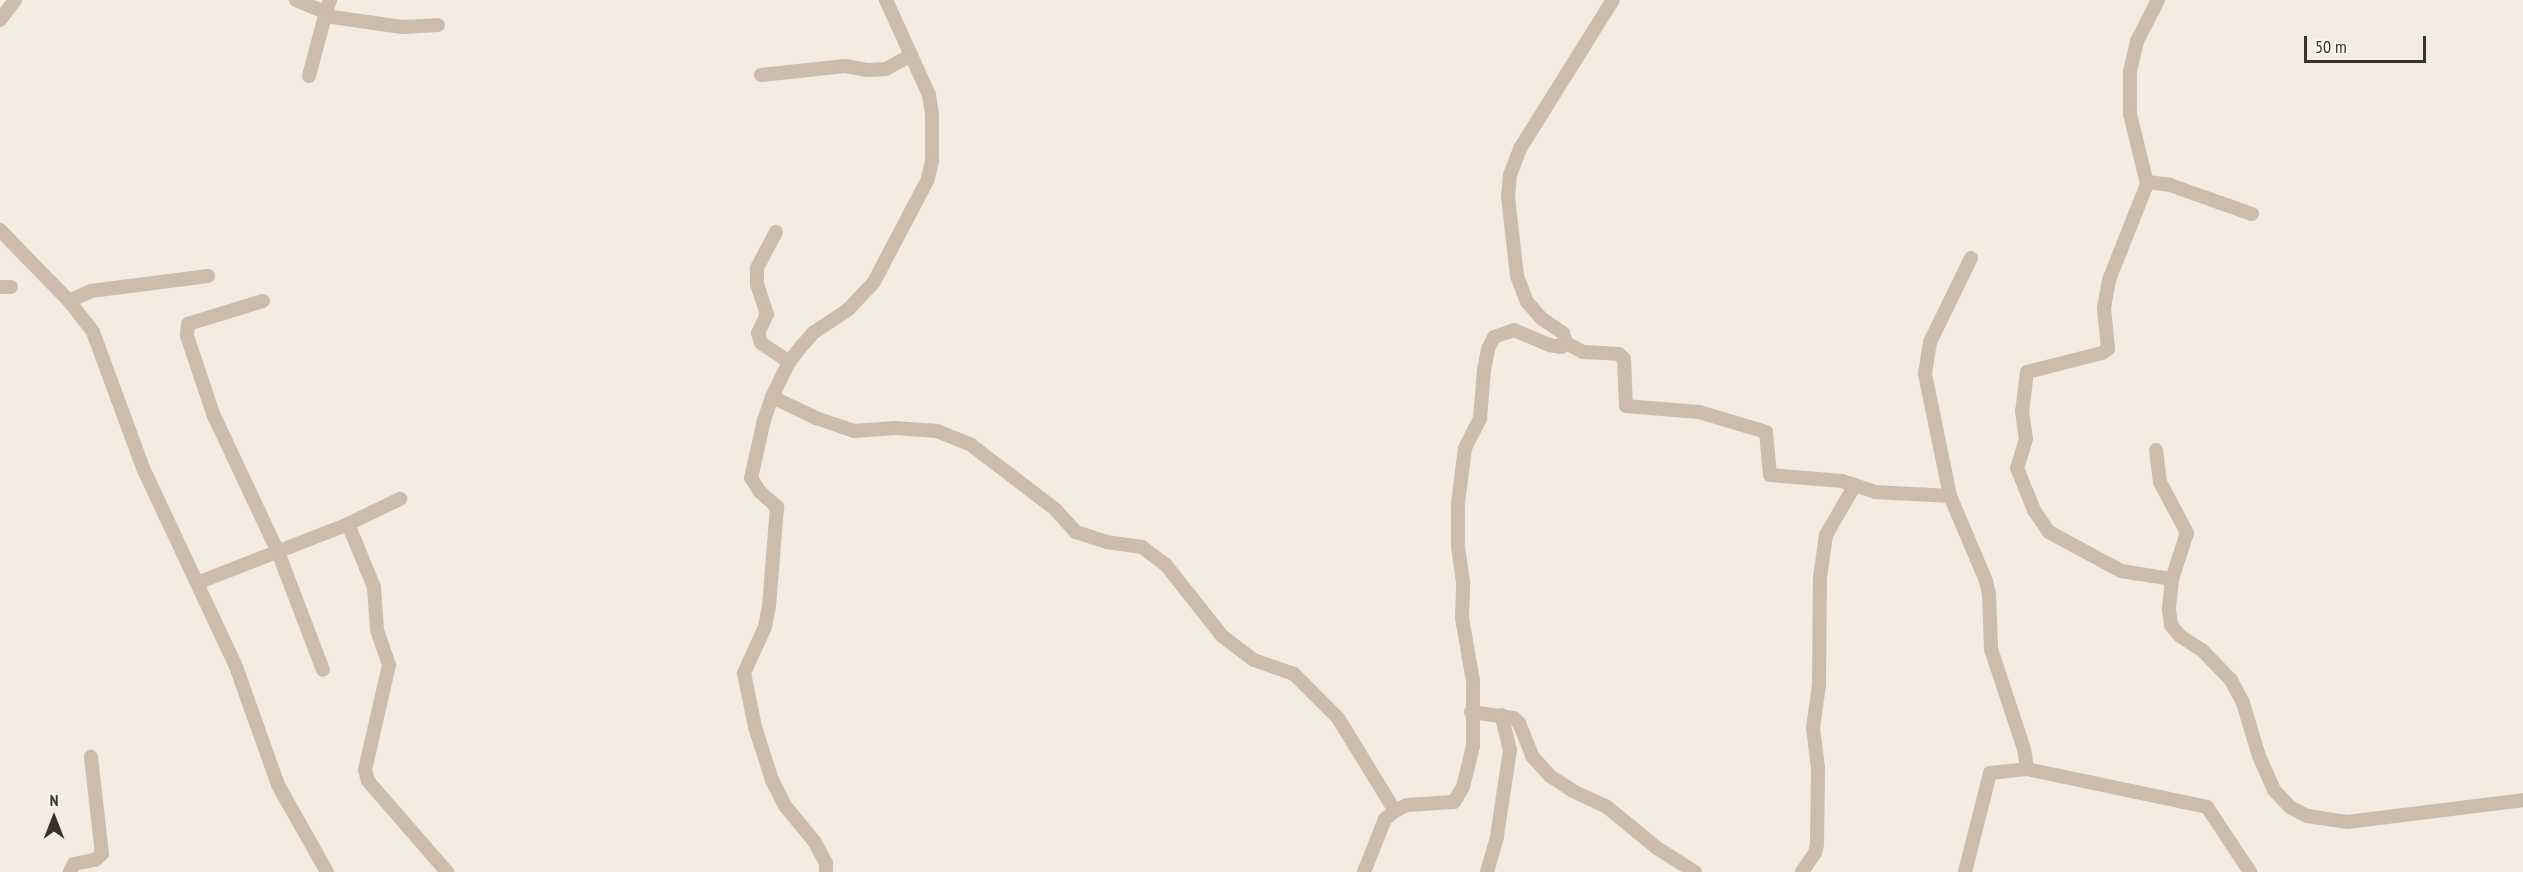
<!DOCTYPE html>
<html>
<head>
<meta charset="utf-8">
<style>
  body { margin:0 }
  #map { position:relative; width:2523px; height:872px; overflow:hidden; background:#f4ebe1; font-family:"PT Sans Narrow",sans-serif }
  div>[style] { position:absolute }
  .street>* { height:14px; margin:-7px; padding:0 7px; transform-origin:7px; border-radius:7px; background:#cdbbac }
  span { translate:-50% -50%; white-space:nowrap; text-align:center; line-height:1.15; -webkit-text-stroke:6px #fbf5ee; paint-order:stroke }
  .north { position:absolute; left:24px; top:788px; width:60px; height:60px; -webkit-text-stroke:4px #fbf5ee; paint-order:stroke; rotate:0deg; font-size:16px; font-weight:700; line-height:24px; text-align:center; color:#3b302b }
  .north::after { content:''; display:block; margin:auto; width:21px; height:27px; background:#3b302b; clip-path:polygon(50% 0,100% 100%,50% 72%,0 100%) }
  .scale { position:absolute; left:2304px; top:36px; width:122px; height:27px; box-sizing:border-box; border:3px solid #3b302b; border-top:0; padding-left:8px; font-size:18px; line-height:21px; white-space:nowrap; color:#3b302b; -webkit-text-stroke:4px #fbf5ee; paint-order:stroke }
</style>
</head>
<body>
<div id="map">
  <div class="street">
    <div style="left:296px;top:0;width:33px;rotate:23deg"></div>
    <div style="left:330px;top:0;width:17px;rotate:107deg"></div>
    <div style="left:325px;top:16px;width:78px;rotate:8.1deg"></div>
    <div style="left:402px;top:27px;width:36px;rotate:-3deg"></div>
    <div style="left:886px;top:0;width:104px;rotate:65.6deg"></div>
    <div style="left:929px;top:95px;width:20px;rotate:81deg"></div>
    <div style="left:932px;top:115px;width:46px;rotate:90deg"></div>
    <div style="left:932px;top:161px;width:18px;rotate:103deg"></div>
    <div style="left:928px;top:179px;width:116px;rotate:117.7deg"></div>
    <div style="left:874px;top:282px;width:37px;rotate:133deg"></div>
    <div style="left:849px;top:309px;width:43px;rotate:146.3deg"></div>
    <div style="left:813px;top:333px;width:20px;rotate:131deg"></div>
    <div style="left:800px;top:348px;width:18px;rotate:128deg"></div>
    <div style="left:789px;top:362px;width:39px;rotate:116deg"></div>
    <div style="left:772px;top:397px;width:49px;rotate:25.5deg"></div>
    <div style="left:816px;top:418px;width:40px;rotate:18.9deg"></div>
    <div style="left:854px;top:431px;width:41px;rotate:-4.2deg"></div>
    <div style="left:895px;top:428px;width:42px;rotate:4.1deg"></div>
    <div style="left:937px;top:431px;width:37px;rotate:22deg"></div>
    <div style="left:971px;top:445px;width:106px;rotate:37.3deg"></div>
    <div style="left:1055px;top:509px;width:31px;rotate:48deg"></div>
    <div style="left:1076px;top:532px;width:32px;rotate:18deg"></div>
    <div style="left:1106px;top:542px;width:36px;rotate:8deg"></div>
    <div style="left:1142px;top:547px;width:30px;rotate:37deg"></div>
    <div style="left:1166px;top:565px;width:90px;rotate:51.7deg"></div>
    <div style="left:1222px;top:636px;width:40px;rotate:37deg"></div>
    <div style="left:1254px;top:660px;width:42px;rotate:19.3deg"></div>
    <div style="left:1294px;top:674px;width:62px;rotate:45deg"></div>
    <div style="left:1338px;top:718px;width:109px;rotate:58.5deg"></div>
    <div style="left:2158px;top:0;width:46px;rotate:117.1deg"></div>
    <div style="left:2137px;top:41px;width:32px;rotate:103deg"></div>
    <div style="left:2130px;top:72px;width:42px;rotate:90deg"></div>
    <div style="left:2130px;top:114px;width:72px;rotate:76.3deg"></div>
    <div style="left:2147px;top:184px;width:103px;rotate:111.6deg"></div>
    <div style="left:2109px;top:280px;width:28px;rotate:100deg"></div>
    <div style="left:2104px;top:308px;width:41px;rotate:84.4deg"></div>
    <div style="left:2108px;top:349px;width:7px;rotate:146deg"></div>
    <div style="left:2102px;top:353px;width:77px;rotate:165.8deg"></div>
    <div style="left:2027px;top:372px;width:39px;rotate:97deg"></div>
    <div style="left:2022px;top:411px;width:28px;rotate:82deg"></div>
    <div style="left:2026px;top:439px;width:30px;rotate:107deg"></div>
    <div style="left:2017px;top:468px;width:45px;rotate:68deg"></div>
    <div style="left:2034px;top:510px;width:27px;rotate:56deg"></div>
    <div style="left:2049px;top:532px;width:82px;rotate:28.4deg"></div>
    <div style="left:2121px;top:571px;width:52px;rotate:8.9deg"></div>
    <div style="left:0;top:20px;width:25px;rotate:-53deg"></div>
    <div style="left:761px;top:75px;width:84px;rotate:-6.1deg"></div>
    <div style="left:845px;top:66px;width:23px;rotate:10deg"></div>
    <div style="left:868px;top:70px;width:18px;rotate:-3deg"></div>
    <div style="left:886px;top:69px;width:29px;rotate:-29deg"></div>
    <div style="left:309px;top:76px;width:62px;rotate:-75.1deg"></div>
    <div style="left:2147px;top:182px;width:23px;rotate:7deg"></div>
    <div style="left:2170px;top:185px;width:87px;rotate:19.5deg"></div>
    <div style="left:0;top:230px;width:99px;rotate:45.8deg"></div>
    <div style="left:69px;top:301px;width:39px;rotate:52deg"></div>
    <div style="left:93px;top:332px;width:145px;rotate:69.8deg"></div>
    <div style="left:143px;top:468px;width:217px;rotate:64.9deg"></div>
    <div style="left:235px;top:664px;width:128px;rotate:70.4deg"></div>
    <div style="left:278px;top:785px;width:100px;rotate:60.6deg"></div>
    <div style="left:776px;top:232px;width:41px;rotate:117.8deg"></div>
    <div style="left:757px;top:268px;width:16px;rotate:90deg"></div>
    <div style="left:757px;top:284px;width:32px;rotate:72deg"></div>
    <div style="left:767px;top:314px;width:21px;rotate:115deg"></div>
    <div style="left:758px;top:333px;width:10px;rotate:73deg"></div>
    <div style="left:761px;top:343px;width:34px;rotate:34deg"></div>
    <div style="left:1971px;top:258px;width:93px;rotate:116deg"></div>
    <div style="left:1930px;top:342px;width:32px;rotate:99deg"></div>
    <div style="left:1925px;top:374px;width:125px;rotate:78.4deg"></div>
    <div style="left:1950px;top:496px;width:92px;rotate:67deg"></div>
    <div style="left:1986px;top:581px;width:13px;rotate:77deg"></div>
    <div style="left:1989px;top:594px;width:55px;rotate:87.9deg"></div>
    <div style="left:1991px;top:649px;width:105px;rotate:71.7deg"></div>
    <div style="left:2024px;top:749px;width:20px;rotate:81deg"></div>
    <div style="left:2027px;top:769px;width:184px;rotate:11.9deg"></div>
    <div style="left:2207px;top:807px;width:78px;rotate:56.5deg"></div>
    <div style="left:0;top:287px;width:11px"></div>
    <div style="left:69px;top:301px;width:24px;rotate:-24deg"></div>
    <div style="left:91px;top:291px;width:118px;rotate:-7.3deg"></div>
    <div style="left:263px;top:301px;width:78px;rotate:163deg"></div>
    <div style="left:188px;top:324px;width:12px;rotate:95deg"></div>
    <div style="left:187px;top:336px;width:84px;rotate:71.4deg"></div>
    <div style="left:214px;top:416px;width:150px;rotate:64.8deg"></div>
    <div style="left:278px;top:552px;width:126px;rotate:69.1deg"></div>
    <div style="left:1566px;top:343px;width:19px;rotate:28deg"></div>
    <div style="left:1583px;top:352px;width:36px;rotate:3deg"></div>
    <div style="left:1619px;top:354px;width:7px;rotate:45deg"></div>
    <div style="left:1624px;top:359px;width:47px;rotate:87.6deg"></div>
    <div style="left:1626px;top:406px;width:73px;rotate:4.7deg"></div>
    <div style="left:1699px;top:412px;width:70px;rotate:16.6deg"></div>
    <div style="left:1766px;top:432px;width:43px;rotate:84.7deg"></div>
    <div style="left:1770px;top:475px;width:72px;rotate:4.8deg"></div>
    <div style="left:1842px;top:481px;width:35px;rotate:18deg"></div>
    <div style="left:1875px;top:492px;width:75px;rotate:3.1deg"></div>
    <div style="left:772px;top:397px;width:24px;rotate:109deg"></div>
    <div style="left:764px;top:420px;width:59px;rotate:102.6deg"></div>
    <div style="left:751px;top:478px;width:17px;rotate:57deg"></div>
    <div style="left:760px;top:492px;width:23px;rotate:41deg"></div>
    <div style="left:777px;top:507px;width:99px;rotate:94.6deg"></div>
    <div style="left:769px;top:606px;width:21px;rotate:101deg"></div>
    <div style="left:765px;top:627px;width:51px;rotate:114.5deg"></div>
    <div style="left:744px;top:673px;width:55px;rotate:78.5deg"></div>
    <div style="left:755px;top:727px;width:56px;rotate:72.2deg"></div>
    <div style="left:772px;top:780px;width:30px;rotate:63deg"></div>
    <div style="left:786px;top:807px;width:44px;rotate:50.5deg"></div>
    <div style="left:814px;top:841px;width:25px;rotate:61deg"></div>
    <div style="left:826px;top:863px;width:9px;rotate:90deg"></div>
    <div style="left:2156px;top:450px;width:32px;rotate:83deg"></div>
    <div style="left:2160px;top:482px;width:58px;rotate:62.1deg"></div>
    <div style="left:2187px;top:533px;width:48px;rotate:108.1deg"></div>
    <div style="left:2172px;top:579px;width:31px;rotate:96deg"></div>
    <div style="left:2169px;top:610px;width:15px;rotate:82deg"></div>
    <div style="left:2171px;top:625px;width:14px;rotate:51deg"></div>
    <div style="left:2180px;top:636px;width:27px;rotate:33deg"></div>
    <div style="left:2203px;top:651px;width:40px;rotate:46deg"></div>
    <div style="left:2231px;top:680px;width:26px;rotate:62deg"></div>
    <div style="left:2243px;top:703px;width:55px;rotate:73.2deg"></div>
    <div style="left:2259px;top:756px;width:37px;rotate:66deg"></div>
    <div style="left:2274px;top:790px;width:23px;rotate:47deg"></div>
    <div style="left:2290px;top:807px;width:19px;rotate:28deg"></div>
    <div style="left:2307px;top:816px;width:40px;rotate:8.5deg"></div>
    <div style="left:2347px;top:822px;width:177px;rotate:-7.1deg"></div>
    <div style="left:348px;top:524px;width:58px;rotate:-25.7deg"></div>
    <div style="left:197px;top:583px;width:162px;rotate:-21.3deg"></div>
    <div style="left:348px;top:524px;width:68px;rotate:67.6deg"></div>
    <div style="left:374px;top:587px;width:43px;rotate:86deg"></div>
    <div style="left:377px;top:630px;width:37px;rotate:71deg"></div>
    <div style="left:389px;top:665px;width:108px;rotate:102.9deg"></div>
    <div style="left:365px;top:770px;width:11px;rotate:75deg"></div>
    <div style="left:368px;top:781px;width:121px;rotate:49deg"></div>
    <div style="left:1471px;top:712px;width:43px;rotate:7.9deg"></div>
    <div style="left:1514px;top:718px;width:7px;rotate:45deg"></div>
    <div style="left:1519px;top:723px;width:35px;rotate:68deg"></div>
    <div style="left:1532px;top:756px;width:27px;rotate:48deg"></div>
    <div style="left:1550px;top:776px;width:27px;rotate:33deg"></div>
    <div style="left:1573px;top:791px;width:38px;rotate:25deg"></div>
    <div style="left:1607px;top:807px;width:65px;rotate:39.4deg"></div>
    <div style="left:1657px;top:848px;width:45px;rotate:32.3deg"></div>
    <div style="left:70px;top:872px;width:9px;rotate:-63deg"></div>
    <div style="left:74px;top:864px;width:21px;rotate:-11deg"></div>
    <div style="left:95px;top:860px;width:9px;rotate:-41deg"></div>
    <div style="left:102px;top:854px;width:98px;rotate:-96.5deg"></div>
    <div style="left:1364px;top:872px;width:57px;rotate:-68.4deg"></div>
    <div style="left:1385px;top:819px;width:13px;rotate:-39deg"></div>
    <div style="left:1395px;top:811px;width:13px;rotate:-27deg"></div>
    <div style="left:1407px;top:805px;width:47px;rotate:-3.7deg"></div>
    <div style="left:1454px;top:802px;width:17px;rotate:-59deg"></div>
    <div style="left:1463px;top:787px;width:42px;rotate:-76.3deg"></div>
    <div style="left:1473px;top:746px;width:65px;rotate:-90deg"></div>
    <div style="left:1473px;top:681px;width:64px;rotate:-99.9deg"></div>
    <div style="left:1462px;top:618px;width:36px;rotate:-88deg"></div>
    <div style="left:1463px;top:582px;width:35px;rotate:-98deg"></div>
    <div style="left:1458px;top:547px;width:44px;rotate:-90deg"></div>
    <div style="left:1458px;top:503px;width:55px;rotate:-82.7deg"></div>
    <div style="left:1465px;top:448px;width:34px;rotate:-63deg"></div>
    <div style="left:1480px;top:418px;width:48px;rotate:-85.2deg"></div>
    <div style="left:1484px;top:370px;width:21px;rotate:-79deg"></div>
    <div style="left:1488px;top:349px;width:13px;rotate:-63deg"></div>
    <div style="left:1494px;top:337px;width:21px;rotate:-19deg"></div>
    <div style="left:1514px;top:330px;width:38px;rotate:23deg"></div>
    <div style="left:1549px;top:345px;width:12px;rotate:9deg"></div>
    <div style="left:1561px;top:347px;width:6px;rotate:-39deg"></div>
    <div style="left:1566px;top:343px;width:10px;rotate:-107deg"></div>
    <div style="left:1563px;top:333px;width:25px;rotate:-146deg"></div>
    <div style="left:1542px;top:319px;width:23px;rotate:-131deg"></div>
    <div style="left:1527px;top:302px;width:28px;rotate:-111deg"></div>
    <div style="left:1517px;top:276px;width:80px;rotate:-96.5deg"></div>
    <div style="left:1508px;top:197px;width:22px;rotate:-85deg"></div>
    <div style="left:1510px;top:175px;width:30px;rotate:-69deg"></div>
    <div style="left:1521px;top:147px;width:173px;rotate:-58deg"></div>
    <div style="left:1487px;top:872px;width:37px;rotate:-74deg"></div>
    <div style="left:1497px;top:836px;width:87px;rotate:-81.4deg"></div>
    <div style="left:1510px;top:750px;width:36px;rotate:-104deg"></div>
    <div style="left:1802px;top:872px;width:23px;rotate:-56deg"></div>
    <div style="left:1815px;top:853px;width:9px;rotate:-77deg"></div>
    <div style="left:1817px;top:844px;width:76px;rotate:-89.2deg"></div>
    <div style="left:1818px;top:768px;width:40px;rotate:-97.1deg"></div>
    <div style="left:1813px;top:728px;width:43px;rotate:-82.1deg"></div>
    <div style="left:1819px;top:685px;width:107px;rotate:-89.5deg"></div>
    <div style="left:1820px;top:578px;width:43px;rotate:-82.1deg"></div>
    <div style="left:1826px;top:535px;width:58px;rotate:-59.9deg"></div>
    <div style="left:1965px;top:872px;width:102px;rotate:-75.8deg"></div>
    <div style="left:1990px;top:773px;width:37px;rotate:-6deg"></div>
  </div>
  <div class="north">N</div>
  <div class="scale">50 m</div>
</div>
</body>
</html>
